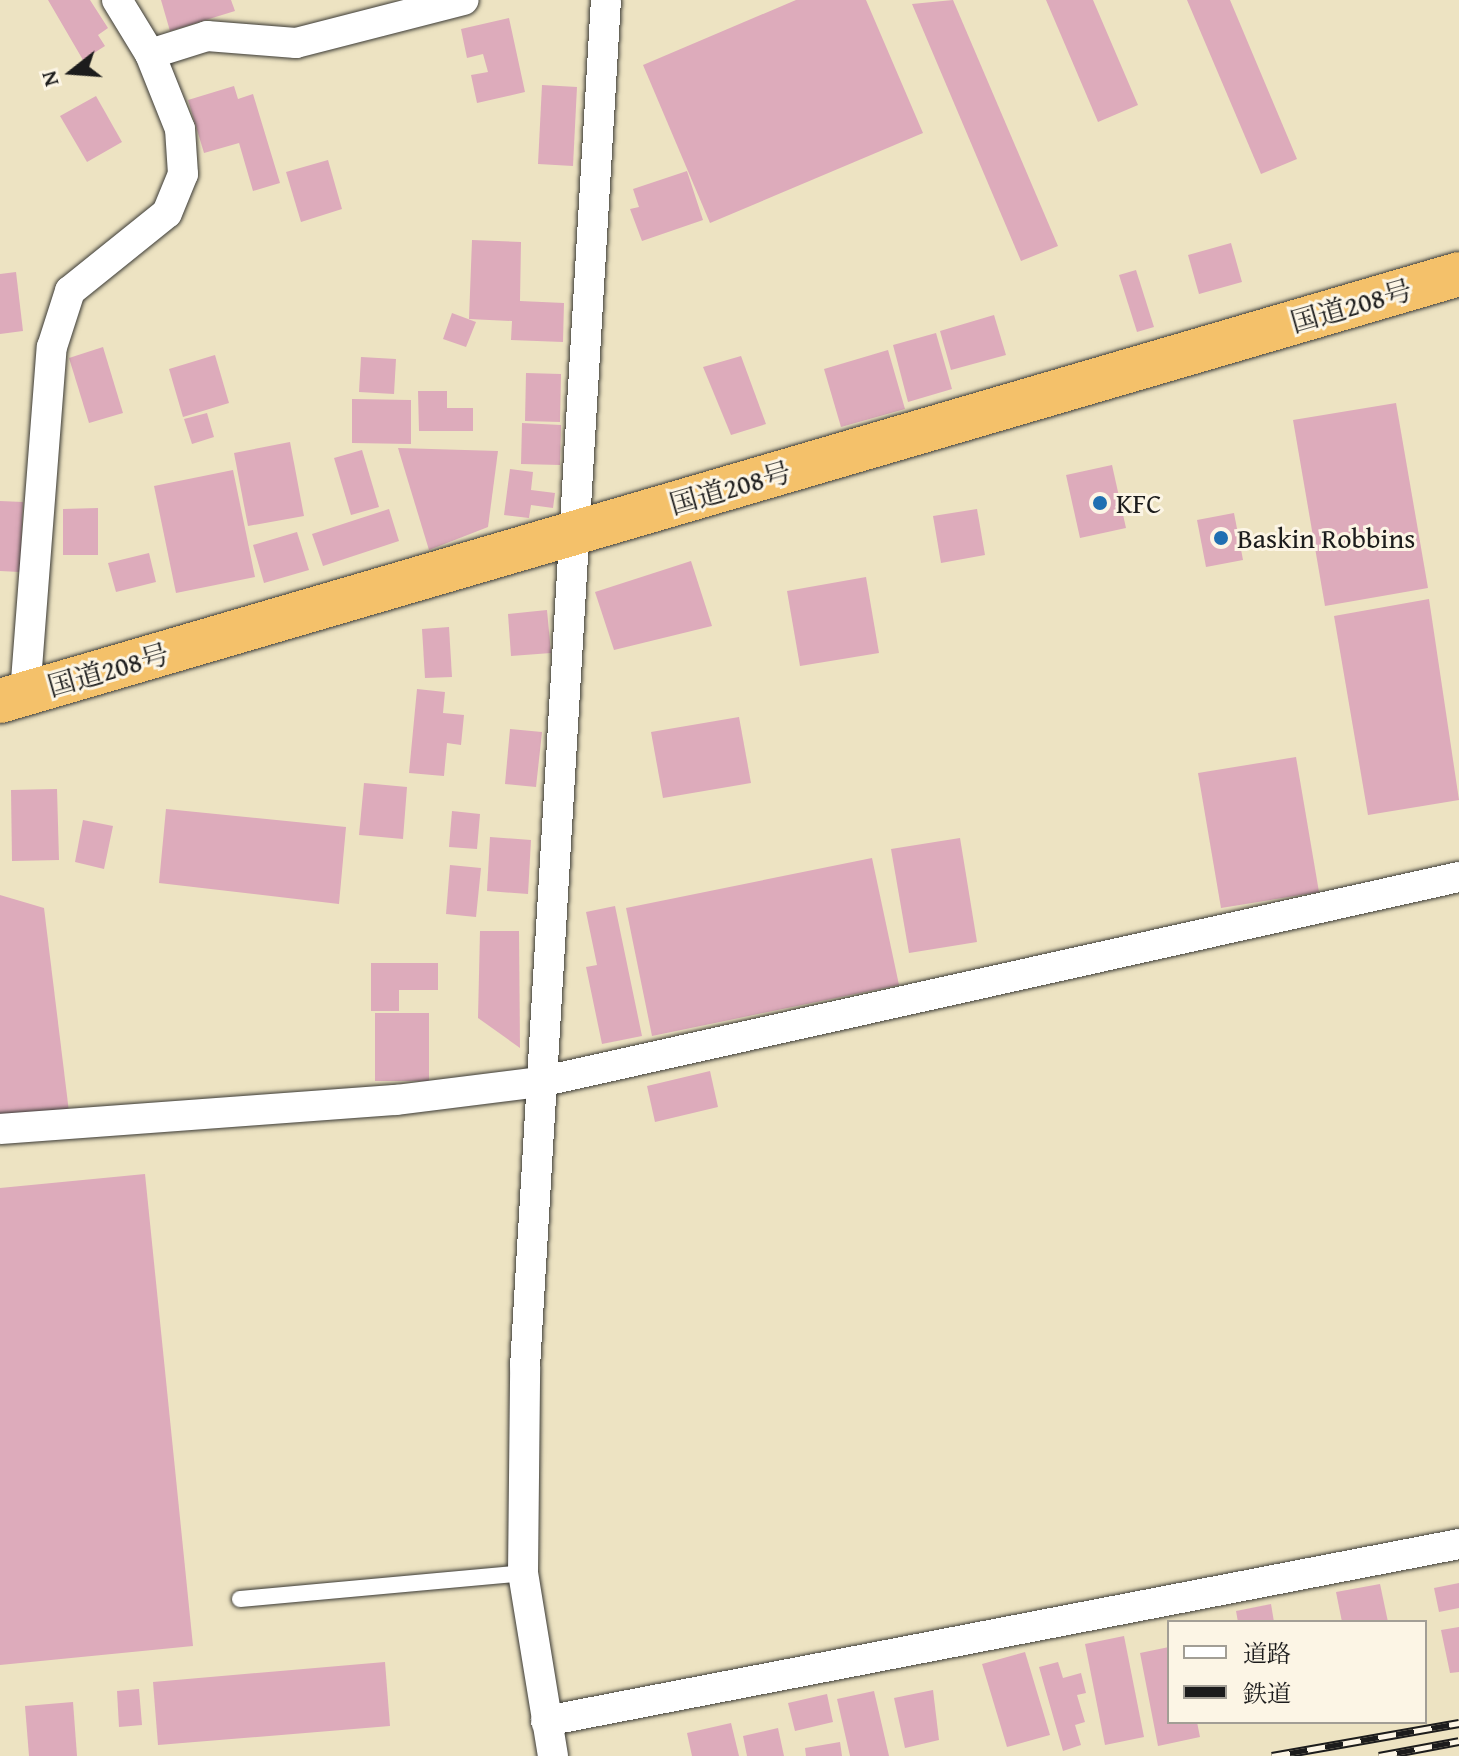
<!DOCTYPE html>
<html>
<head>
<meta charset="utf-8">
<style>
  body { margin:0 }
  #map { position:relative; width:1459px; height:1756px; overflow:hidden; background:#ede3c2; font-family:"Gentium Book Plus","Noto Serif JP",serif }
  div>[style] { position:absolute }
  .building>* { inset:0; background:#ddabbb }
  .roads { filter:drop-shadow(0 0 2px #3b3a35) drop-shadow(0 0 2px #3b3a35) }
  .lane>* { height:16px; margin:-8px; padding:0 8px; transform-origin:8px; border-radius:8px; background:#fff }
  .street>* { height:30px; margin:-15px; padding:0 15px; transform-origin:15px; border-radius:15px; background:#fff }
  .highway>* { height:44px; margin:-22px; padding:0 22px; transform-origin:22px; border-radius:22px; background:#f4c16a }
  .rail>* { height:9px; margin-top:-4.5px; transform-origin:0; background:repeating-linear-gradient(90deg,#fcf5e5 0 18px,#1c1c1c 0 36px); box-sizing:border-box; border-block:2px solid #1c1c1c }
  .dots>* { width:22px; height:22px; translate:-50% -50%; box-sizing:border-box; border:4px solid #fcf5e5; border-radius:50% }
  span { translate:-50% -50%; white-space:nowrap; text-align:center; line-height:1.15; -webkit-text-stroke:6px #fcf5e5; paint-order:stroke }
  .street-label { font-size:28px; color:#1c1c1c }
  .poi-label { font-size:28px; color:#1c1c1c }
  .left { translate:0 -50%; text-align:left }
  .legend { position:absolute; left:1167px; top:1620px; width:260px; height:104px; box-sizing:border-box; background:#fcf5e5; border:2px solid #a29e95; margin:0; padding:10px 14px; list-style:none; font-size:24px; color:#1c1c1c }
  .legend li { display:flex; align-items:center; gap:16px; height:40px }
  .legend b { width:40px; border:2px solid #a29e95 }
  .north { position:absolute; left:32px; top:32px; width:80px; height:80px; -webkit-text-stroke:6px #fcf5e5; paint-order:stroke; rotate:253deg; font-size:22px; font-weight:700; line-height:32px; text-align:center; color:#1c1c1c }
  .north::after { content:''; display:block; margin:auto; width:28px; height:36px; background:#1c1c1c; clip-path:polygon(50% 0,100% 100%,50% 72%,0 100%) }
</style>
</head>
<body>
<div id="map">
  <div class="building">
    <div style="clip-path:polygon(48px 0,90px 0,108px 28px,98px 35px,105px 46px,83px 60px)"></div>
    <div style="clip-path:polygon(161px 0,231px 0,235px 11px,170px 31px)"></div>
    <div style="clip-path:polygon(796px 0,866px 0,923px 133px,710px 223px,643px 65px)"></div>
    <div style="clip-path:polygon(953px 0,1058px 246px,1021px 261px,912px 4px)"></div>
    <div style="clip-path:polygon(1046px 0,1093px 0,1138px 105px,1098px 122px)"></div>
    <div style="clip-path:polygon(1187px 0,1230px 0,1297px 159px,1261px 174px)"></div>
    <div style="clip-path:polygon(509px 18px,525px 92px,477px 103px,471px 75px,488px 72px,483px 54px,467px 58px,461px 29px)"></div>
    <div style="clip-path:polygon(542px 85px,577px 87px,573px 166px,538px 164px)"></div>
    <div style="clip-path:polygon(234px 86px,238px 99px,253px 94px,280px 183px,253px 191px,239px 143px,204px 153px,188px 100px)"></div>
    <div style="clip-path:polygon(96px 96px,122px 142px,87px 162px,60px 116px)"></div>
    <div style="clip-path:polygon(328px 160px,342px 209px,301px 222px,286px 172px)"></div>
    <div style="clip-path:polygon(687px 171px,703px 220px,642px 241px,630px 209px,639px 207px,633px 189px)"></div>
    <div style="clip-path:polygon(472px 240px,521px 242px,520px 301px,564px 303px,563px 342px,511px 340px,512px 321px,469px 319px)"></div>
    <div style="clip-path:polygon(1231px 243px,1242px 282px,1199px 294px,1188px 255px)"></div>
    <div style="clip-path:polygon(1136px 270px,1154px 327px,1137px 332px,1119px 275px)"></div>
    <div style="clip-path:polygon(16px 272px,23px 331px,0 334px,0 274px)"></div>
    <div style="clip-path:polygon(452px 313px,476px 322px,466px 347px,443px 339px)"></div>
    <div style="clip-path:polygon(994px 315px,1006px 355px,951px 370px,940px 331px)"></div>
    <div style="clip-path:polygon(936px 333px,952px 389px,908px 402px,893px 345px)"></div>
    <div style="clip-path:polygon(103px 347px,123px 413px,89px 423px,69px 358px)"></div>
    <div style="clip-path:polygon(888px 350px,905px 409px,841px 427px,824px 369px)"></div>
    <div style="clip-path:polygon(215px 355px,229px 403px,183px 417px,169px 369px)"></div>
    <div style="clip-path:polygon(741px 356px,766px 424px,731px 435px,703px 367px)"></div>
    <div style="clip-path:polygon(361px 357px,396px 359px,394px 394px,359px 392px)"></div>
    <div style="clip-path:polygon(526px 373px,561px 374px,560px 422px,525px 421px)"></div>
    <div style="clip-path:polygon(418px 391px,447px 391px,447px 408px,473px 408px,473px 431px,419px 431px)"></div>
    <div style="clip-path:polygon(352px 399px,411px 400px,411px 444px,352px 443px)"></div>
    <div style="clip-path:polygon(1396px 403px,1428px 588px,1325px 606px,1293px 420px)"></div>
    <div style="clip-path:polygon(207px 413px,214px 437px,192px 444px,184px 419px)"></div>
    <div style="clip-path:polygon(522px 423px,561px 425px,560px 465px,521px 464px)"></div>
    <div style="clip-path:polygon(290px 442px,304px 516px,248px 526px,234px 453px)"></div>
    <div style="clip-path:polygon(398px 448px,498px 451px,488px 527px,429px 550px)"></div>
    <div style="clip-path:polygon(362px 450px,379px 507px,351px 515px,334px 458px)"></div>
    <div style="clip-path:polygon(1112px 465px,1126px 528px,1080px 538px,1066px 475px)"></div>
    <div style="clip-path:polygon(510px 469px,533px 472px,531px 490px,555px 493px,553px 508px,531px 505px,529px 518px,504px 515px)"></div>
    <div style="clip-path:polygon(233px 470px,255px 577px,176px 593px,154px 486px)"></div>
    <div style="clip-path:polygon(0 501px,23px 502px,20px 572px,0 571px)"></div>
    <div style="clip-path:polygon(98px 508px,98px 555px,63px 555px,63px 509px)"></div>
    <div style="clip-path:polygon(389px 509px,399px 541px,323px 566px,312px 534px)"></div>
    <div style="clip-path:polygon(977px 509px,985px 555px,941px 563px,933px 516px)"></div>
    <div style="clip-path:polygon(1234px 513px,1243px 560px,1206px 567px,1197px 520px)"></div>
    <div style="clip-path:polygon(297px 532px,309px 570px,264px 583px,253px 545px)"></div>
    <div style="clip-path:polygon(149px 553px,156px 582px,116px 592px,108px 563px)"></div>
    <div style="clip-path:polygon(691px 561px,712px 626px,614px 650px,595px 592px)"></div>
    <div style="clip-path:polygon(866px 577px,879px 653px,800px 666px,787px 591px)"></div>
    <div style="clip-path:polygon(1429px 599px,1459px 800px,1368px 815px,1334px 616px)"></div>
    <div style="clip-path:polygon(547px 610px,551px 653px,511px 656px,508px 614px)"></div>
    <div style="clip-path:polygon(449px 627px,452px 677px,425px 678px,422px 629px)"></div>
    <div style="clip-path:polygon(417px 689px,445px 692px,443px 713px,464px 715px,461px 745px,447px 743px,444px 776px,409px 773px)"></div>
    <div style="clip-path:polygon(739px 717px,751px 783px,663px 798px,651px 732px)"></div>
    <div style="clip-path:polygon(510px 729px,542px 732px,536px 787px,505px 784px)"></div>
    <div style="clip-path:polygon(1296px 757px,1319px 892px,1221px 908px,1198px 773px)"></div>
    <div style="clip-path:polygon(364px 783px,407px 787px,403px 839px,359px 835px)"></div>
    <div style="clip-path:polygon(57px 789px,59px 860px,12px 861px,11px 790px)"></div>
    <div style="clip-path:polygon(166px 809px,346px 827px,339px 904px,159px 883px)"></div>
    <div style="clip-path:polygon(452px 811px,480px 814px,477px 849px,449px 847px)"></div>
    <div style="clip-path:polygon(83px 820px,113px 826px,104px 869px,75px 862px)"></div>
    <div style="clip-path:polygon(490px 837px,531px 840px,528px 894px,487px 891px)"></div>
    <div style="clip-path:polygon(960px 838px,977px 942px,909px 953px,891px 849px)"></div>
    <div style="clip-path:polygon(872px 858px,899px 985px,652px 1036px,626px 908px)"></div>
    <div style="clip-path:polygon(450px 865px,481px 868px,476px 917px,446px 914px)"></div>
    <div style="clip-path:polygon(0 895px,44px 908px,69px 1112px,0 1121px)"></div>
    <div style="clip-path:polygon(615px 906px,642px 1036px,602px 1044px,586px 967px,597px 965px,586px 912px)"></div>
    <div style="clip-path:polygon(480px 931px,519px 931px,520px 1048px,478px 1018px)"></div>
    <div style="clip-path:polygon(371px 963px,438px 963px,438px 990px,399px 990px,399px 1011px,371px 1011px)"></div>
    <div style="clip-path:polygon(375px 1013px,429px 1013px,429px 1081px,375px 1081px)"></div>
    <div style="clip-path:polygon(710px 1071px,718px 1107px,655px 1122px,647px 1086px)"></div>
    <div style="clip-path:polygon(145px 1174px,193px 1646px,0 1665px,0 1188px)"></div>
    <div style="clip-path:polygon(1459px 1583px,1459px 1608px,1439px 1612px,1434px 1588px)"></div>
    <div style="clip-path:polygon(1380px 1584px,1388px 1622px,1342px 1622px,1336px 1592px)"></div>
    <div style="clip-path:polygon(1271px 1604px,1274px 1622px,1238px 1622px,1236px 1611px)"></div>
    <div style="clip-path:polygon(1459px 1627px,1459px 1672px,1450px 1673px,1441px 1630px)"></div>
    <div style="clip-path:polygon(1124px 1636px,1144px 1737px,1105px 1745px,1085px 1644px)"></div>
    <div style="clip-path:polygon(1169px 1647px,1169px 1722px,1197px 1722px,1200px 1737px,1158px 1746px,1140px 1653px)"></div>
    <div style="clip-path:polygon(1025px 1652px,1050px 1735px,1007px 1747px,982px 1664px)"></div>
    <div style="clip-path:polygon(385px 1662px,390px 1726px,158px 1745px,153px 1682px)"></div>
    <div style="clip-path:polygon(1058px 1662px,1063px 1678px,1081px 1673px,1086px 1693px,1077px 1695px,1085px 1722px,1075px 1725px,1081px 1745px,1063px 1751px,1039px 1667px)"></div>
    <div style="clip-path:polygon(139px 1689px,142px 1725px,119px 1727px,117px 1691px)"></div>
    <div style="clip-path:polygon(933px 1690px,939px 1740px,905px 1748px,894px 1698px)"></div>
    <div style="clip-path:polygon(874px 1691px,889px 1756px,850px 1756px,837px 1699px)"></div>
    <div style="clip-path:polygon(827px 1694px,833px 1722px,795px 1731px,788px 1703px)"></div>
    <div style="clip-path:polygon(73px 1702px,77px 1756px,29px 1756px,25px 1706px)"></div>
    <div style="clip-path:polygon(731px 1723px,739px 1756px,692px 1756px,687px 1733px)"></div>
    <div style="clip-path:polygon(778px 1728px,784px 1756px,747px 1756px,743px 1736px)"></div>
    <div style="clip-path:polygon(840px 1742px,842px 1756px,806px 1756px,805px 1748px)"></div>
  </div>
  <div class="roads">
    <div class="lane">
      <div style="left:240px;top:1599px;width:284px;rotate:-5.2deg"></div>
    </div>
    <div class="street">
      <div style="left:117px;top:0;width:63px;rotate:58.6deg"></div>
      <div style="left:150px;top:54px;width:60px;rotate:-17.5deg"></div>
      <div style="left:207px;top:36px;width:89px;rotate:4.5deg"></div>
      <div style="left:296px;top:43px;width:173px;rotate:-14.4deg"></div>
      <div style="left:25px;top:694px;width:348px;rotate:-85.6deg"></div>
      <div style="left:52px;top:347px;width:59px;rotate:-72.2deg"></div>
      <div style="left:70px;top:291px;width:124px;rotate:-38.8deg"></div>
      <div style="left:167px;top:213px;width:42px;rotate:-67.7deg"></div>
      <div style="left:183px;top:174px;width:45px;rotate:-93.8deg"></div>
      <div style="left:180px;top:129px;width:81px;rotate:-111.8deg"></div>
      <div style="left:0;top:1129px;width:397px;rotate:-4.2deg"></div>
      <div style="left:396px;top:1100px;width:145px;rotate:-7.1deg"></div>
      <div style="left:540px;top:1082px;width:942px;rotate:-12.58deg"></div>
      <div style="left:546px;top:1721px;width:930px;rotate:-10.97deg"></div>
      <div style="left:553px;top:1756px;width:185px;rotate:-99.3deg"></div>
      <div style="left:523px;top:1573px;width:206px;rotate:-89.4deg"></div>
      <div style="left:525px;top:1367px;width:1369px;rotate:-86.61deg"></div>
    </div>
    <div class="highway">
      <div style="left:0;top:701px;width:1520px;rotate:-16.31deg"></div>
    </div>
  </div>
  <div class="rail">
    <div style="left:1272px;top:1756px;width:190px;rotate:-10deg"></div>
    <div style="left:1379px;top:1756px;width:81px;rotate:-10.6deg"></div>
  </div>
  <div class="dots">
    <div style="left:1100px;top:503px;background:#1f6fb2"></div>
    <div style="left:1221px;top:538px;background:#1f6fb2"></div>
  </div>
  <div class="street-label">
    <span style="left:1351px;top:306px;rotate:-16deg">国道208号</span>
    <span style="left:730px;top:488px;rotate:-16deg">国道208号</span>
    <span style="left:108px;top:670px;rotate:-16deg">国道208号</span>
  </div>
  <div class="poi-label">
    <span class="left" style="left:1116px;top:503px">KFC</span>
    <span class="left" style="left:1237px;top:538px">Baskin Robbins</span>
  </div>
  <ul class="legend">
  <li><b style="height:10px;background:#fff"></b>道路</li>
  <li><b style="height:10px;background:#1c1c1c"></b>鉄道</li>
  </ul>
  <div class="north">N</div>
</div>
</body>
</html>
